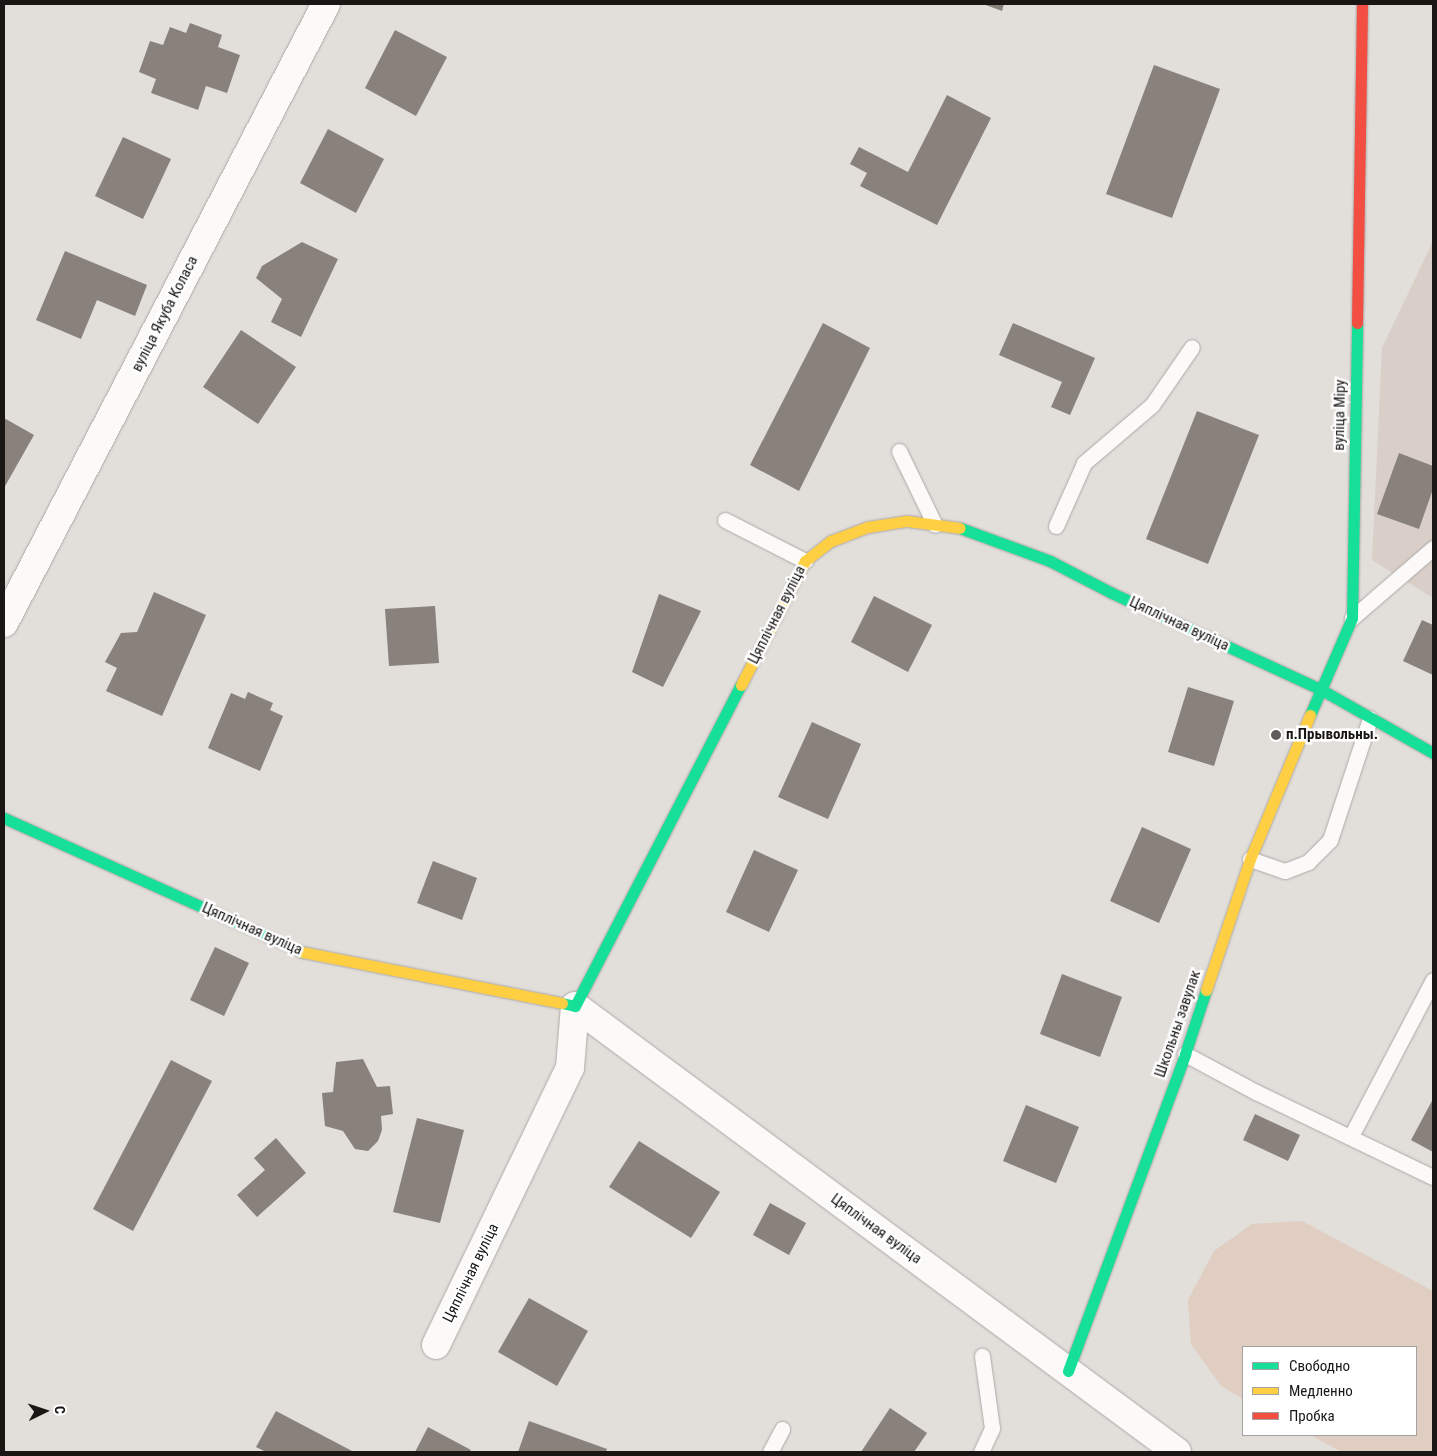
<!DOCTYPE html>
<html>
<head>
<meta charset="utf-8">
<style>
  body { margin:0 }
  #map { position:relative; width:1437px; height:1456px; overflow:hidden; background:#e2deda; font-family:"Roboto Condensed",sans-serif }
  div>[style] { position:absolute }
  .built>* { inset:0; background:#d9cfc8 }
  .green>* { inset:0; background:#e1cec2 }
  .building>* { inset:0; background:#88817c }
  .roads { filter:drop-shadow(0 0 1px #ada9a7) drop-shadow(0 0 1px #ada9a7) }
  .lane>* { height:15px; margin:-7.5px; padding:0 7.5px; transform-origin:7.5px; border-radius:7.5px; background:#fbfaf9 }
  .street>* { height:28px; margin:-14px; padding:0 14px; transform-origin:14px; border-radius:14px; background:#fbfaf9 }
  .fast>* { height:11px; margin:-5.5px; padding:0 5.5px; transform-origin:5.5px; border-radius:5.5px; background:#16e098 }
  .slow>* { height:11px; margin:-5.5px; padding:0 5.5px; transform-origin:5.5px; border-radius:5.5px; background:#ffcf43 }
  .jam>* { height:11px; margin:-5.5px; padding:0 5.5px; transform-origin:5.5px; border-radius:5.5px; background:#f24e42 }
  .dots>* { width:14px; height:14px; translate:-50% -50%; box-sizing:border-box; border:2px solid #fff; border-radius:50% }
  span { translate:-50% -50%; white-space:nowrap; text-align:center; line-height:1.15; -webkit-text-stroke:5px #fff; paint-order:stroke }
  .street-label { font-size:15px; color:#191614 }
  .poi-label { font-size:15px; color:#191614; font-weight:700 }
  .left { translate:0 -50%; text-align:left }
  .frame { position:absolute; inset:0; border:5px solid #191614; pointer-events:none }
  .legend { position:absolute; left:1242px; top:1346px; width:175px; height:90px; box-sizing:border-box; background:#fff; border:1px solid #a3a2a1; margin:0; padding:6px 9px; list-style:none; font-size:15px; color:#191614 }
  .legend li { display:flex; align-items:center; gap:10px; height:25px }
  .legend b { width:25px; border:1px solid #a3a2a1 }
  .north { position:absolute; left:20px; top:1386px; width:50px; height:50px; -webkit-text-stroke:4px #fff; paint-order:stroke; rotate:86deg; font-size:14px; font-weight:700; line-height:20px; text-align:center; color:#191614 }
  .north::after { content:''; display:block; margin:auto; width:18px; height:22px; background:#191614; clip-path:polygon(50% 0,100% 100%,50% 72%,0 100%) }
</style>
</head>
<body>
<div id="map">
  <div class="built">
    <div style="clip-path:polygon(1433px 241px,1433px 598px,1372px 560px,1382px 348px)"></div>
  </div>
  <div class="green">
    <div style="clip-path:polygon(1302px 1221px,1433px 1291px,1433px 1452px,1342px 1452px,1310px 1435px,1416px 1435px,1416px 1347px,1243px 1347px,1243px 1399px,1221px 1386px,1191px 1344px,1188px 1300px,1214px 1251px,1252px 1224px)"></div>
  </div>
  <div class="building">
    <div style="clip-path:polygon(983px 4px,1004px 4px,1002px 11px)"></div>
    <div style="clip-path:polygon(190px 23px,222px 35px,218px 47px,240px 55px,227px 93px,206px 86px,198px 110px,151px 93px,156px 79px,139px 72px,150px 41px,163px 45px,170px 27px,186px 33px)"></div>
    <div style="clip-path:polygon(395px 30px,447px 57px,416px 116px,365px 88px)"></div>
    <div style="clip-path:polygon(1154px 65px,1220px 89px,1172px 218px,1106px 194px)"></div>
    <div style="clip-path:polygon(947px 95px,991px 118px,937px 225px,860px 186px,867px 173px,850px 164px,859px 147px,908px 172px)"></div>
    <div style="clip-path:polygon(328px 129px,384px 159px,356px 213px,300px 183px)"></div>
    <div style="clip-path:polygon(123px 137px,171px 159px,143px 219px,95px 196px)"></div>
    <div style="clip-path:polygon(302px 242px,338px 259px,301px 337px,271px 322px,282px 299px,256px 278px,262px 266px)"></div>
    <div style="clip-path:polygon(65px 251px,147px 285px,135px 316px,97px 300px,81px 339px,36px 320px)"></div>
    <div style="clip-path:polygon(823px 323px,870px 348px,799px 491px,750px 465px)"></div>
    <div style="clip-path:polygon(1013px 323px,1095px 358px,1070px 415px,1051px 407px,1062px 382px,999px 355px)"></div>
    <div style="clip-path:polygon(241px 330px,296px 367px,258px 424px,203px 387px)"></div>
    <div style="clip-path:polygon(1197px 411px,1259px 435px,1208px 564px,1146px 539px)"></div>
    <div style="clip-path:polygon(4px 418px,34px 435px,4px 488px)"></div>
    <div style="clip-path:polygon(1399px 453px,1433px 466px,1433px 489px,1419px 529px,1377px 514px)"></div>
    <div style="clip-path:polygon(154px 592px,206px 615px,162px 716px,106px 691px,117px 668px,105px 662px,121px 633px,137px 632px)"></div>
    <div style="clip-path:polygon(659px 594px,701px 611px,663px 687px,632px 672px)"></div>
    <div style="clip-path:polygon(874px 596px,932px 625px,908px 672px,851px 642px)"></div>
    <div style="clip-path:polygon(435px 606px,439px 663px,389px 666px,385px 609px)"></div>
    <div style="clip-path:polygon(1422px 620px,1433px 625px,1433px 675px,1403px 661px)"></div>
    <div style="clip-path:polygon(1188px 687px,1234px 701px,1214px 766px,1168px 752px)"></div>
    <div style="clip-path:polygon(248px 692px,273px 703px,270px 710px,283px 716px,260px 771px,208px 748px,231px 693px,245px 699px)"></div>
    <div style="clip-path:polygon(812px 722px,861px 744px,828px 819px,778px 797px)"></div>
    <div style="clip-path:polygon(1142px 827px,1191px 849px,1159px 923px,1110px 901px)"></div>
    <div style="clip-path:polygon(754px 850px,798px 870px,769px 932px,726px 912px)"></div>
    <div style="clip-path:polygon(433px 861px,477px 878px,462px 920px,417px 903px)"></div>
    <div style="clip-path:polygon(215px 947px,249px 963px,224px 1016px,190px 1000px)"></div>
    <div style="clip-path:polygon(1062px 974px,1122px 997px,1100px 1057px,1040px 1034px)"></div>
    <div style="clip-path:polygon(363px 1059px,377px 1087px,390px 1086px,393px 1114px,381px 1116px,382px 1130px,378px 1141px,368px 1151px,355px 1149px,343px 1131px,325px 1126px,322px 1093px,333px 1092px,336px 1062px)"></div>
    <div style="clip-path:polygon(171px 1060px,212px 1081px,133px 1231px,93px 1209px)"></div>
    <div style="clip-path:polygon(1433px 1099px,1433px 1152px,1411px 1140px)"></div>
    <div style="clip-path:polygon(1026px 1105px,1079px 1127px,1056px 1183px,1003px 1161px)"></div>
    <div style="clip-path:polygon(1255px 1114px,1300px 1135px,1288px 1161px,1243px 1140px)"></div>
    <div style="clip-path:polygon(417px 1118px,464px 1130px,440px 1223px,393px 1212px)"></div>
    <div style="clip-path:polygon(276px 1138px,306px 1173px,257px 1217px,237px 1195px,265px 1170px,254px 1158px)"></div>
    <div style="clip-path:polygon(639px 1141px,720px 1192px,691px 1238px,609px 1187px)"></div>
    <div style="clip-path:polygon(770px 1203px,806px 1223px,789px 1255px,753px 1235px)"></div>
    <div style="clip-path:polygon(529px 1298px,588px 1331px,557px 1386px,498px 1352px)"></div>
    <div style="clip-path:polygon(890px 1408px,927px 1433px,914px 1452px,861px 1452px)"></div>
    <div style="clip-path:polygon(276px 1411px,354px 1452px,266px 1452px,256px 1447px)"></div>
    <div style="clip-path:polygon(529px 1421px,607px 1449px,606px 1452px,518px 1452px)"></div>
    <div style="clip-path:polygon(428px 1427px,471px 1450px,469px 1452px,415px 1452px)"></div>
  </div>
  <div class="roads">
    <div class="lane">
      <div style="left:899px;top:451px;width:82px;rotate:64.1deg"></div>
      <div style="left:725px;top:520px;width:90px;rotate:27.1deg"></div>
      <div style="left:1056px;top:526px;width:69px;rotate:-66deg"></div>
      <div style="left:1084px;top:463px;width:89px;rotate:-40.5deg"></div>
      <div style="left:1152px;top:405px;width:70px;rotate:-55.4deg"></div>
      <div style="left:1352px;top:618px;width:107px;rotate:-40.8deg"></div>
      <div style="left:1250px;top:859px;width:37px;rotate:19deg"></div>
      <div style="left:1285px;top:871px;width:25px;rotate:-21deg"></div>
      <div style="left:1308px;top:862px;width:31px;rotate:-45deg"></div>
      <div style="left:1330px;top:840px;width:128px;rotate:-71.8deg"></div>
      <div style="left:1185px;top:1054px;width:81px;rotate:28.2deg"></div>
      <div style="left:1256px;top:1092px;width:196px;rotate:25.7deg"></div>
      <div style="left:1351px;top:1136px;width:176px;rotate:-62.3deg"></div>
      <div style="left:770px;top:1452px;width:26px;rotate:-62deg"></div>
      <div style="left:981px;top:1452px;width:26px;rotate:-65deg"></div>
      <div style="left:992px;top:1428px;width:73px;rotate:-97.9deg"></div>
    </div>
    <div class="street">
      <div style="left:4px;top:623px;width:698px;rotate:-62.52deg"></div>
      <div style="left:436px;top:1345px;width:308px;rotate:-64.2deg"></div>
      <div style="left:570px;top:1068px;width:62px;rotate:-85.4deg"></div>
      <div style="left:575px;top:1006px;width:749px;rotate:36.53deg"></div>
    </div>
    <div class="fast">
      <div style="left:960px;top:528px;width:96px;rotate:20.1deg"></div>
      <div style="left:1050px;top:561px;width:70px;rotate:27.3deg"></div>
      <div style="left:1112px;top:593px;width:229px;rotate:24.8deg"></div>
      <div style="left:1320px;top:689px;width:130px;rotate:29.5deg"></div>
      <div style="left:1310px;top:715px;width:106px;rotate:-66.6deg"></div>
      <div style="left:1352px;top:618px;width:295px;rotate:-89deg"></div>
      <div style="left:4px;top:818px;width:327px;rotate:24.2deg"></div>
      <div style="left:562px;top:1003px;width:13px;rotate:13deg"></div>
      <div style="left:575px;top:1006px;width:361px;rotate:-62.7deg"></div>
      <div style="left:1068px;top:1371px;width:338px;rotate:-69.7deg"></div>
      <div style="left:1185px;top:1054px;width:67px;rotate:-71.8deg"></div>
    </div>
    <div class="slow">
      <div style="left:741px;top:685px;width:140px;rotate:-62.7deg"></div>
      <div style="left:805px;top:561px;width:33px;rotate:-38deg"></div>
      <div style="left:831px;top:541px;width:40px;rotate:-21deg"></div>
      <div style="left:868px;top:527px;width:39px;rotate:-9deg"></div>
      <div style="left:907px;top:521px;width:53px;rotate:7.5deg"></div>
      <div style="left:302px;top:952px;width:265px;rotate:11.1deg"></div>
      <div style="left:1206px;top:990px;width:138px;rotate:-71.4deg"></div>
      <div style="left:1250px;top:859px;width:156px;rotate:-67.4deg"></div>
    </div>
    <div class="jam">
      <div style="left:1357px;top:323px;width:319px;rotate:-89.1deg"></div>
    </div>
  </div>
  <div class="dots">
    <div style="left:1276px;top:735px;background:#5f5c59"></div>
  </div>
  <div class="street-label">
    <span style="left:165px;top:314px;rotate:-63deg">вуліца Якуба Коласа</span>
    <span style="left:1340px;top:415px;rotate:-89deg">вуліца Міру</span>
    <span style="left:777px;top:615px;rotate:-63deg">Цяплічная вуліца</span>
    <span style="left:1179px;top:624px;rotate:25deg">Цяплічная вуліца</span>
    <span style="left:252px;top:929px;rotate:24deg">Цяплічная вуліца</span>
    <span style="left:1178px;top:1024px;rotate:-71deg">Школьны завулак</span>
    <span style="left:876px;top:1229px;rotate:36deg">Цяплічная вуліца</span>
    <span style="left:471px;top:1273px;rotate:-64deg">Цяплічная вуліца</span>
  </div>
  <div class="poi-label">
    <span class="left" style="left:1286px;top:735px">п.Прывольны.</span>
  </div>
  <div class="frame"></div>
  <ul class="legend">
  <li><b style="height:6px;background:#16e098"></b>Свободно</li>
  <li><b style="height:6px;background:#ffcf43"></b>Медленно</li>
  <li><b style="height:6px;background:#f24e42"></b>Пробка</li>
  </ul>
  <div class="north">С</div>
</div>
</body>
</html>
